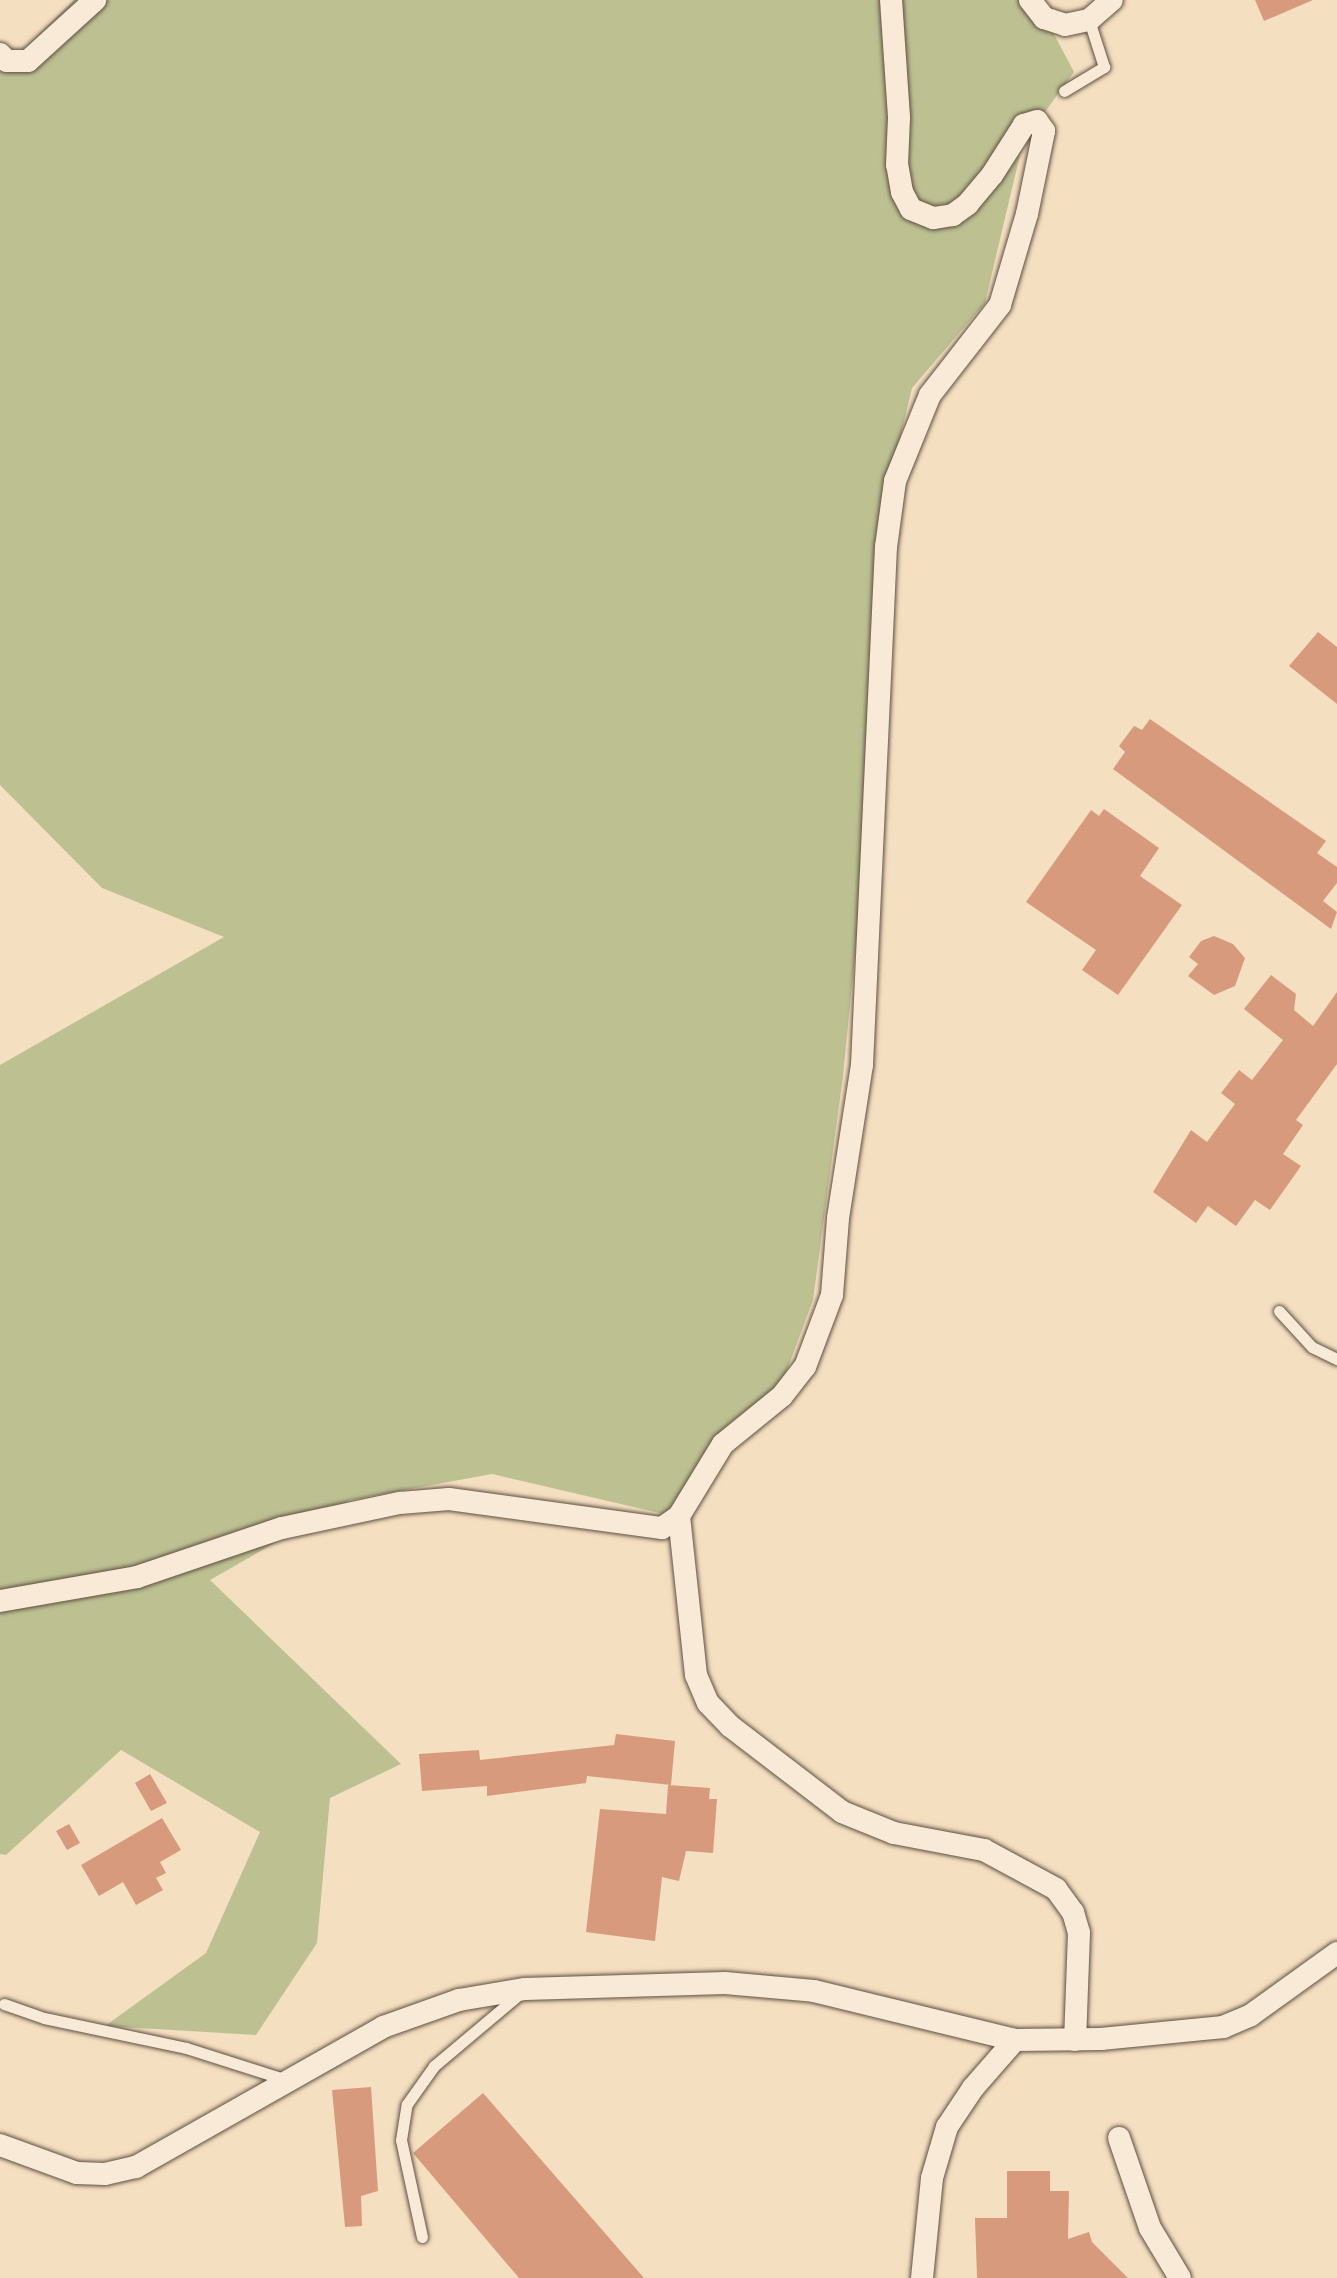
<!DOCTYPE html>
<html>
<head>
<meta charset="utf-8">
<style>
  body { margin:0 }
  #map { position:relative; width:1337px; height:2278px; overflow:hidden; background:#f5dfc1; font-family:"Gentium Book Plus",serif }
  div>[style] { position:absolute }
  .green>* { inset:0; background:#bdc192 }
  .building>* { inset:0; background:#d79a7d }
  .roads { filter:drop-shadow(0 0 2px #5f5041) drop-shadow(0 0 2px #5f5041) }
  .lane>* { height:11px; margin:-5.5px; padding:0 5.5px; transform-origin:5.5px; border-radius:5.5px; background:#f8ead7 }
  .street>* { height:22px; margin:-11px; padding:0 11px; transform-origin:11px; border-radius:11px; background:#f8ead7 }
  span { translate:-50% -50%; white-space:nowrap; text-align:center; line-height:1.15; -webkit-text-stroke:8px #f8ead7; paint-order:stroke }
</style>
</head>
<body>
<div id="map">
  <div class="green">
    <div style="clip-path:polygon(74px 0,1036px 0,1074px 72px,1023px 142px,985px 303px,912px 388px,888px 488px,867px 833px,843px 1076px,813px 1300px,781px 1386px,668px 1515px,492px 1474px,350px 1500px,210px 1580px,401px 1764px,330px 1798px,317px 1943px,256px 2035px,105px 2026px,206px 1953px,260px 1832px,121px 1750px,6px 1855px,0 1854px,0 1065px,224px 937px,102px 888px,0 785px,0 72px)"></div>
  </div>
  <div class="building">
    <div style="clip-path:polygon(1255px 0,1313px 0,1264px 21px)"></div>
    <div style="clip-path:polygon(1318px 632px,1337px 647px,1337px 704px,1289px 666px)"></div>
    <div style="clip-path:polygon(1150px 719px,1326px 841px,1317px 853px,1337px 867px,1337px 883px,1323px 901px,1337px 912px,1331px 929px,1113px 769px,1125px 752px,1119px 746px,1134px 726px,1142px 730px)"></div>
    <div style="clip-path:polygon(1104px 809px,1159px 848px,1140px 876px,1182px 905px,1118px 995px,1082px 970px,1096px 950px,1026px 902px,1091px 810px,1099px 816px)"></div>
    <div style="clip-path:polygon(1214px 936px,1233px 944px,1245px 958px,1235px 986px,1214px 995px,1188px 976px,1198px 964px,1189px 957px,1201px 941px)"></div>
    <div style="clip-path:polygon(1271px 975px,1296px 994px,1294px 1010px,1313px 1026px,1337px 992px,1337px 1064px,1296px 1120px,1303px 1125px,1283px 1154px,1301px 1166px,1270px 1210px,1255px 1200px,1236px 1226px,1208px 1206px,1196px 1223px,1153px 1192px,1191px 1130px,1207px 1142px,1235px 1104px,1221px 1093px,1239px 1070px,1252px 1080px,1283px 1040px,1244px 1009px)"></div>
    <div style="clip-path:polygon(616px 1734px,675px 1741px,671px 1785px,587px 1776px,586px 1783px,487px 1796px,487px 1786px,422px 1791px,419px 1754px,479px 1750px,480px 1760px,614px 1745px)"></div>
    <div style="clip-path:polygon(150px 1774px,167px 1803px,151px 1811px,135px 1783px)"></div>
    <div style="clip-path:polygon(668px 1785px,710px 1788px,709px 1799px,717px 1799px,713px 1853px,686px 1851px,679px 1881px,662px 1877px,655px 1941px,586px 1932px,600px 1809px,666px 1814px)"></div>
    <div style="clip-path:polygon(162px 1818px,181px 1850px,160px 1862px,166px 1873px,156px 1878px,163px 1890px,136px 1905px,123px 1882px,99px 1896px,81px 1865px)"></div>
    <div style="clip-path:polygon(69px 1824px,80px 1843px,67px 1850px,56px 1831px)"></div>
    <div style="clip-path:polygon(371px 2087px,378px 2191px,361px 2196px,362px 2226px,345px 2227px,332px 2090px)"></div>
    <div style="clip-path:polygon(483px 2093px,644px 2278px,519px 2278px,413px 2153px)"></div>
    <div style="clip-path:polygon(1007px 2171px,1050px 2171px,1050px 2191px,1069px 2191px,1068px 2239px,1089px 2232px,1092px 2242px,1128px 2278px,977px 2278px,975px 2218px,1007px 2218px)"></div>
  </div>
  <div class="roads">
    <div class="lane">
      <div style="left:1064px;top:91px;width:47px;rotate:-31deg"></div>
      <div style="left:1104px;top:67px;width:49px;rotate:-107.7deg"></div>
      <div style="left:1279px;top:1311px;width:49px;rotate:47.5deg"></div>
      <div style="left:1312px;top:1347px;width:28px;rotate:26deg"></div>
      <div style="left:4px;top:2004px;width:42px;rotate:19.3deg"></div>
      <div style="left:44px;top:2018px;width:145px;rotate:11.9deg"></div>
      <div style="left:186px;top:2048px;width:106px;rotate:17.6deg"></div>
      <div style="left:422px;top:2237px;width:99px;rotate:-102.2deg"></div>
      <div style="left:401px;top:2140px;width:36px;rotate:-81deg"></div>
      <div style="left:407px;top:2104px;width:47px;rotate:-54.6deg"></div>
      <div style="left:434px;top:2066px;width:115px;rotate:-40.1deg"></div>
    </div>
    <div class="street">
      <div style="left:1030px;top:0;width:23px;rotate:52deg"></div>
      <div style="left:1044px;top:18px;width:22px;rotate:18deg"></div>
      <div style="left:1065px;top:25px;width:25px;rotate:-12deg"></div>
      <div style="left:1089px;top:20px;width:30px;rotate:-41deg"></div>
      <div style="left:0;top:54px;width:10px;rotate:45deg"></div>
      <div style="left:7px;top:61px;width:21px"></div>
      <div style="left:28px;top:61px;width:91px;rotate:-42.3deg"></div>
      <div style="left:679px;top:1516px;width:160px;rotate:83.9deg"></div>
      <div style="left:696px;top:1675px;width:30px;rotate:67deg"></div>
      <div style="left:708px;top:1703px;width:32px;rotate:46deg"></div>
      <div style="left:730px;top:1726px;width:141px;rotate:37.5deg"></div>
      <div style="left:842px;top:1812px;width:56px;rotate:22deg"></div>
      <div style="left:894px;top:1833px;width:92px;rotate:10.7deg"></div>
      <div style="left:984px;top:1850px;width:82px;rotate:28.4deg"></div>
      <div style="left:1056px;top:1889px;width:29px;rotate:54deg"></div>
      <div style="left:1073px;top:1912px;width:22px;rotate:74deg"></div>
      <div style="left:1079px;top:1933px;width:107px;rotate:92.1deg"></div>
      <div style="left:0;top:1601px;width:139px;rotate:-9.9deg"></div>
      <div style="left:137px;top:1577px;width:153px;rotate:-18.7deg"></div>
      <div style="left:282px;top:1528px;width:121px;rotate:-12deg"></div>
      <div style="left:400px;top:1503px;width:49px;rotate:-4.7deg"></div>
      <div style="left:449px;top:1499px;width:215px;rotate:7.8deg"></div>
      <div style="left:662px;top:1528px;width:21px;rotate:-35deg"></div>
      <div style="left:679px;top:1516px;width:84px;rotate:-58.6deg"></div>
      <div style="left:723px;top:1444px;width:76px;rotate:-39.1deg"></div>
      <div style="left:782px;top:1396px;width:37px;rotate:-52deg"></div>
      <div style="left:805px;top:1367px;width:77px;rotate:-69.4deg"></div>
      <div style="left:832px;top:1295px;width:77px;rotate:-85.5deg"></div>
      <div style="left:838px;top:1218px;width:155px;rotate:-81.1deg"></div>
      <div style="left:862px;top:1065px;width:519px;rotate:-87.35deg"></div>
      <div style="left:886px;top:547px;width:67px;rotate:-82.2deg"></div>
      <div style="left:895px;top:481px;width:93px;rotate:-67.9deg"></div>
      <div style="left:930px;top:395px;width:114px;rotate:-52.1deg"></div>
      <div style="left:1000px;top:305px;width:95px;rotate:-73.5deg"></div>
      <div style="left:1027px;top:214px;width:85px;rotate:-78.4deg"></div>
      <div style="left:1044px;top:131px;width:12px;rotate:-125deg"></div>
      <div style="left:1037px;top:121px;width:14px;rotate:163deg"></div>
      <div style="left:1024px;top:125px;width:59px;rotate:122.6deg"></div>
      <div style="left:992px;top:175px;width:38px;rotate:130deg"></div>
      <div style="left:968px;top:204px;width:19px;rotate:144deg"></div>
      <div style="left:953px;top:215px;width:20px;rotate:171deg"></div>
      <div style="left:933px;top:218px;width:24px;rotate:-158deg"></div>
      <div style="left:911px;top:209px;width:19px;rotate:-118deg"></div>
      <div style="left:902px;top:192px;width:27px;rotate:-100deg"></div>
      <div style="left:897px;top:165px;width:48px;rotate:-87.6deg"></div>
      <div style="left:899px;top:117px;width:117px;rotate:-93.9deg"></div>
      <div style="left:1119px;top:2138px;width:95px;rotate:71deg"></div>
      <div style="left:1150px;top:2228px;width:58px;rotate:59deg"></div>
      <div style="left:0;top:2145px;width:82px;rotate:20deg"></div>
      <div style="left:77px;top:2173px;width:28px;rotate:2deg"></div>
      <div style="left:105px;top:2174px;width:32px;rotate:-13deg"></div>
      <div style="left:136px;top:2167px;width:284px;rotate:-29.5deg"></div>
      <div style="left:383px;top:2027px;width:81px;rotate:-19.6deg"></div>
      <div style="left:459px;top:2000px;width:67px;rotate:-9.5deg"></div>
      <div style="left:525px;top:1989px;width:200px;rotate:-1.7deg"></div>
      <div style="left:725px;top:1983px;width:89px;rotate:5.1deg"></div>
      <div style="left:814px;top:1991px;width:207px;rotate:13.7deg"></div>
      <div style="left:1015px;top:2040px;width:86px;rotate:-0.7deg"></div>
      <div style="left:1101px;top:2039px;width:123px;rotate:-5.6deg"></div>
      <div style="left:1223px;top:2027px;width:30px;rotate:-23deg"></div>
      <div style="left:1251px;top:2015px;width:106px;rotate:-35.8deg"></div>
      <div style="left:922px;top:2278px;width:100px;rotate:-84.3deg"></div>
      <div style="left:932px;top:2178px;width:53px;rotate:-73.6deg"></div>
      <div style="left:947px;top:2127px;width:47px;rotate:-56.3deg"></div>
      <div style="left:973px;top:2088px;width:64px;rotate:-48.8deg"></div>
    </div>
  </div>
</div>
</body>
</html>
